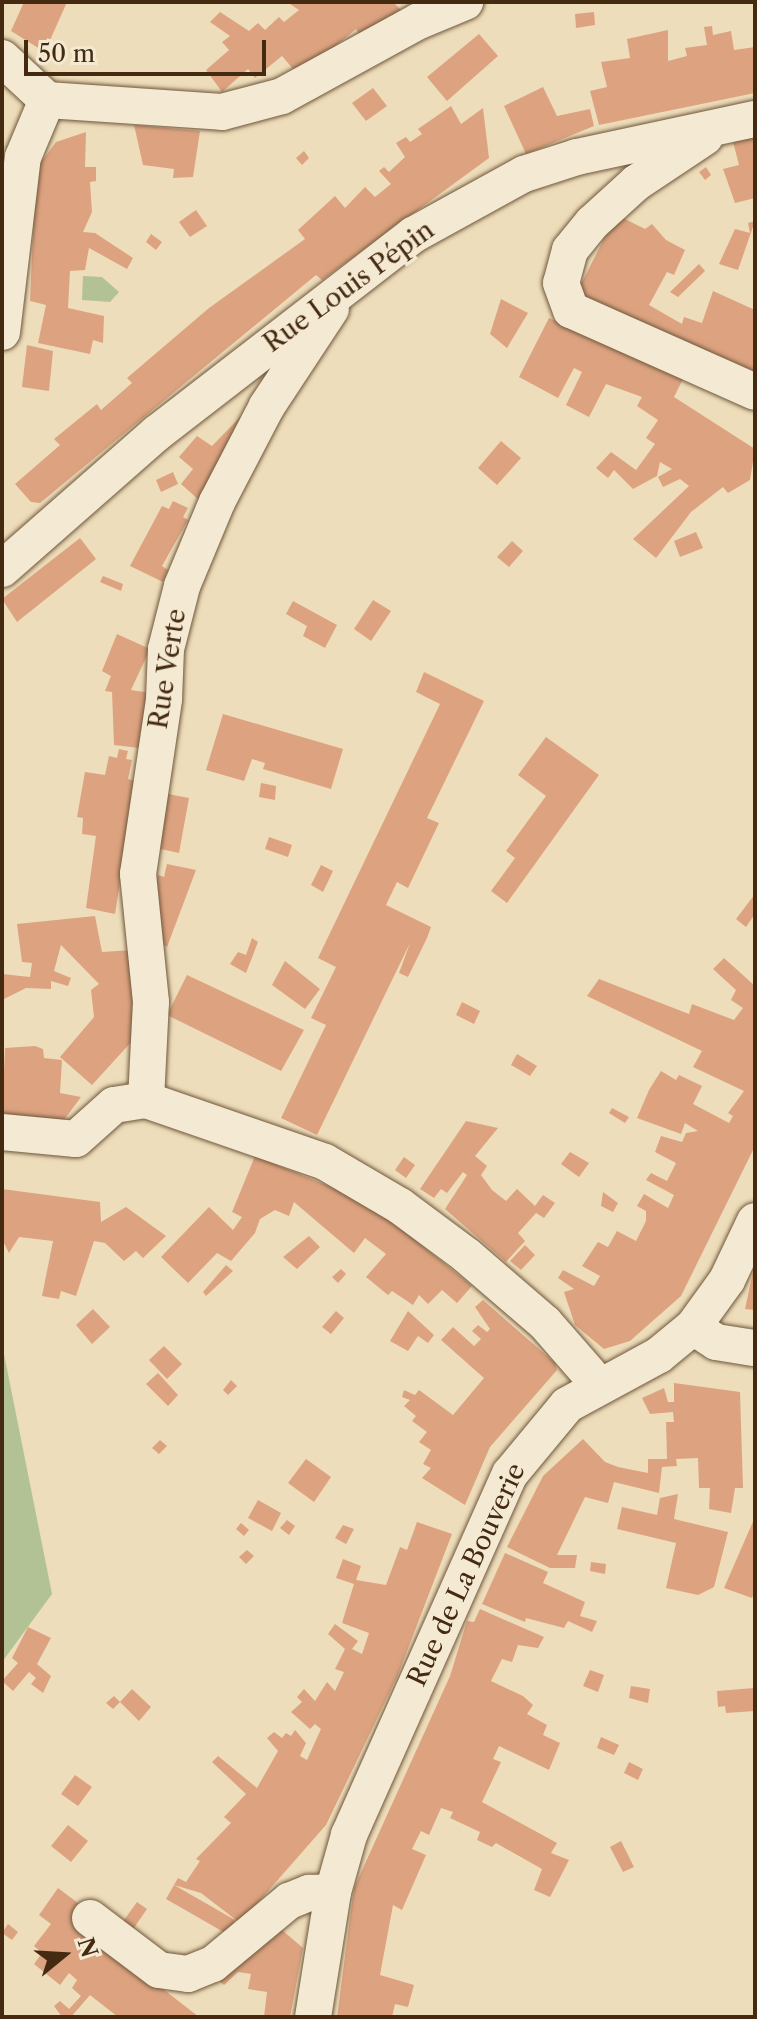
<!DOCTYPE html>
<html>
<head>
<meta charset="utf-8">
<style>
  body { margin:0 }
  #map { position:relative; width:757px; height:2019px; overflow:hidden; background:#eeddba; font-family:"Libre Caslon Text",serif }
  div>[style] { position:absolute }
  .green>* { inset:0; background:#b3c294 }
  .building>* { inset:0; background:#dda380 }
  .roads { filter:drop-shadow(0 0 2px #6f573c) drop-shadow(0 0 2px #6f573c) }
  .minor>* { height:36px; margin:-18px; padding:0 18px; transform-origin:18px; border-radius:18px; background:#f4e9d2 }
  span { translate:-50% -50%; white-space:nowrap; text-align:center; line-height:1.15; -webkit-text-stroke:7px #f4e9d2; paint-order:stroke }
  .street-label { font-size:26px; color:#452a12 }
  .frame { position:absolute; inset:0; border:4px solid #452a12; pointer-events:none }
  .north { position:absolute; left:24px; top:1915px; width:80px; height:80px; -webkit-text-stroke:6px #f4e9d2; paint-order:stroke; rotate:72deg; font-size:22px; font-weight:700; line-height:32px; text-align:center; color:#452a12 }
  .north::after { content:''; display:block; margin:auto; width:28px; height:36px; background:#452a12; clip-path:polygon(50% 0,100% 100%,50% 72%,0 100%) }
  .scale { position:absolute; left:24px; top:40px; width:242px; height:36px; box-sizing:border-box; border:4px solid #452a12; border-top:0; padding-left:10px; font-size:24px; line-height:28px; white-space:nowrap; color:#452a12; -webkit-text-stroke:6px #f4e9d2; paint-order:stroke }
</style>
</head>
<body>
<div id="map">
  <div class="green">
    <div style="clip-path:polygon(83px 276px,102px 277px,119px 292px,110px 302px,82px 300px)"></div>
    <div style="clip-path:polygon(2px 1344px,52px 1594px,2px 1662px)"></div>
  </div>
  <div class="building">
    <div style="clip-path:polygon(24px 2px,67px 2px,47px 47px,40px 49px,11px 31px)"></div>
    <div style="clip-path:polygon(287px 2px,393px 2px,403px 12px,359px 34px,356px 29px,299px 76px,282px 56px,255px 78px,248px 69px,222px 92px,206px 70px,229px 50px,222px 42px,230px 36px,210px 22px,220px 12px,249px 31px,258px 23px,265px 30px,279px 17px,284px 22px,299px 10px)"></div>
    <div style="clip-path:polygon(594px 12px,595px 25px,576px 28px,575px 14px)"></div>
    <div style="clip-path:polygon(712px 26px,713px 35px,731px 31px,734px 50px,755px 47px,755px 93px,599px 125px,590px 91px,607px 87px,601px 62px,630px 58px,627px 39px,668px 30px,668px 61px,687px 56px,685px 48px,707px 45px,704px 27px)"></div>
    <div style="clip-path:polygon(479px 34px,498px 56px,447px 101px,427px 77px)"></div>
    <div style="clip-path:polygon(543px 87px,557px 116px,590px 109px,594px 126px,526px 154px,504px 106px)"></div>
    <div style="clip-path:polygon(373px 88px,387px 106px,366px 121px,352px 103px)"></div>
    <div style="clip-path:polygon(451px 106px,461px 124px,483px 108px,489px 158px,322px 280px,316px 275px,40px 503px,31px 502px,15px 484px,60px 445px,54px 439px,97px 404px,101px 410px,132px 383px,127px 378px,209px 308px,305px 239px,298px 230px,335px 196px,345px 208px,365px 187px,375px 197px,391px 184px,379px 171px,384px 167px,389px 172px,405px 157px,396px 143px,406px 137px,410px 142px,422px 134px,418px 129px)"></div>
    <div style="clip-path:polygon(134px 125px,200px 131px,193px 177px,173px 178px,174px 169px,143px 165px)"></div>
    <div style="clip-path:polygon(86px 132px,85px 167px,96px 167px,96px 181px,90px 182px,92px 212px,83px 232px,95px 233px,133px 258px,127px 269px,89px 248px,85px 270px,70px 271px,68px 308px,104px 316px,103px 343px,93px 340px,90px 354px,38px 343px,46px 305px,30px 301px,36px 169px,56px 142px)"></div>
    <div style="clip-path:polygon(755px 132px,755px 198px,735px 203px,723px 169px,739px 165px,732px 138px)"></div>
    <div style="clip-path:polygon(304px 151px,309px 158px,302px 165px,296px 158px)"></div>
    <div style="clip-path:polygon(706px 167px,711px 175px,705px 180px,699px 172px)"></div>
    <div style="clip-path:polygon(196px 210px,207px 226px,190px 237px,179px 222px)"></div>
    <div style="clip-path:polygon(621px 217px,645px 229px,652px 224px,666px 240px,685px 250px,674px 275px,667px 272px,649px 305px,682px 324px,684px 317px,702px 323px,713px 291px,755px 310px,755px 376px,576px 294px,612px 223px)"></div>
    <div style="clip-path:polygon(755px 221px,738px 270px,719px 264px,735px 229px,750px 233px,748px 223px)"></div>
    <div style="clip-path:polygon(151px 234px,162px 242px,156px 250px,146px 242px)"></div>
    <div style="clip-path:polygon(699px 264px,705px 271px,678px 297px,670px 292px)"></div>
    <div style="clip-path:polygon(501px 299px,528px 313px,507px 348px,490px 334px)"></div>
    <div style="clip-path:polygon(549px 318px,683px 379px,674px 397px,755px 449px,750px 480px,728px 493px,723px 487px,691px 512px,656px 558px,633px 539px,689px 486px,680px 479px,663px 487px,658px 477px,672px 469px,660px 462px,657px 476px,633px 489px,614px 470px,608px 478px,596px 468px,611px 452px,636px 470px,655px 444px,646px 438px,658px 420px,637px 406px,642px 397px,606px 384px,589px 417px,566px 405px,582px 372px,574px 368px,558px 398px,519px 377px)"></div>
    <div style="clip-path:polygon(27px 345px,53px 351px,49px 391px,22px 387px)"></div>
    <div style="clip-path:polygon(248px 409px,200px 501px,181px 484px,193px 469px,179px 457px,197px 436px,212px 446px)"></div>
    <div style="clip-path:polygon(501px 441px,521px 458px,497px 485px,478px 468px)"></div>
    <div style="clip-path:polygon(173px 472px,178px 484px,161px 492px,156px 480px)"></div>
    <div style="clip-path:polygon(173px 501px,188px 508px,183px 517px,188px 520px,162px 566px,168px 570px,163px 582px,130px 566px,162px 506px,169px 509px)"></div>
    <div style="clip-path:polygon(696px 532px,703px 548px,680px 557px,674px 541px)"></div>
    <div style="clip-path:polygon(80px 538px,96px 559px,17px 622px,2px 599px)"></div>
    <div style="clip-path:polygon(512px 541px,523px 551px,509px 567px,497px 557px)"></div>
    <div style="clip-path:polygon(103px 576px,123px 584px,121px 591px,100px 582px)"></div>
    <div style="clip-path:polygon(373px 600px,391px 611px,371px 641px,354px 629px)"></div>
    <div style="clip-path:polygon(293px 601px,337px 625px,325px 648px,303px 636px,307px 626px,286px 614px)"></div>
    <div style="clip-path:polygon(117px 634px,150px 649px,131px 690px,157px 694px,148px 749px,114px 745px,112px 692px,105px 691px,111px 676px,102px 671px)"></div>
    <div style="clip-path:polygon(424px 672px,484px 701px,427px 818px,439px 823px,408px 888px,397px 882px,386px 905px,431px 927px,427px 938px,408px 977px,399px 973px,410px 943px,317px 1135px,281px 1118px,326px 1025px,311px 1018px,336px 967px,318px 958px,440px 704px,416px 692px)"></div>
    <div style="clip-path:polygon(223px 714px,343px 749px,331px 789px,263px 769px,265px 763px,252px 759px,244px 781px,206px 770px)"></div>
    <div style="clip-path:polygon(546px 737px,599px 775px,507px 903px,491px 891px,515px 858px,506px 851px,546px 796px,518px 775px)"></div>
    <div style="clip-path:polygon(119px 749px,128px 751px,126px 759px,132px 760px,128px 779px,136px 781px,115px 914px,86px 908px,96px 836px,82px 834px,83px 818px,77px 817px,85px 772px,105px 775px,109px 756px,117px 758px)"></div>
    <div style="clip-path:polygon(261px 783px,276px 786px,275px 800px,259px 797px)"></div>
    <div style="clip-path:polygon(163px 793px,189px 798px,179px 853px,156px 848px)"></div>
    <div style="clip-path:polygon(269px 837px,292px 845px,288px 857px,265px 849px)"></div>
    <div style="clip-path:polygon(167px 864px,196px 870px,167px 947px,148px 936px,158px 875px,164px 877px)"></div>
    <div style="clip-path:polygon(321px 865px,333px 871px,323px 892px,311px 885px)"></div>
    <div style="clip-path:polygon(755px 894px,755px 914px,746px 927px,736px 919px)"></div>
    <div style="clip-path:polygon(95px 916px,102px 952px,132px 950px,134px 1039px,92px 1085px,60px 1057px,94px 1017px,91px 990px,99px 984px,61px 945px,54px 971px,71px 978px,68px 986px,51px 981px,51px 989px,26px 988px,2px 1000px,2px 974px,30px 977px,32px 963px,22px 962px,17px 924px)"></div>
    <div style="clip-path:polygon(252px 938px,258px 942px,246px 973px,230px 964px,238px 952px,246px 955px)"></div>
    <div style="clip-path:polygon(724px 958px,755px 986px,755px 1146px,681px 1296px,630px 1341px,604px 1349px,575px 1325px,564px 1292px,574px 1289px,558px 1278px,563px 1270px,594px 1286px,600px 1276px,582px 1266px,598px 1242px,608px 1247px,617px 1231px,636px 1241px,646px 1221px,646px 1211px,637px 1206px,644px 1194px,668px 1208px,674px 1195px,646px 1180px,651px 1173px,667px 1181px,676px 1163px,655px 1152px,661px 1136px,682px 1142px,686px 1133px,698px 1131px,685px 1123px,681px 1134px,637px 1118px,649px 1090px,661px 1071px,676px 1080px,679px 1075px,702px 1086px,693px 1104px,729px 1123px,733px 1116px,728px 1113px,744px 1091px,693px 1067px,702px 1051px,587px 996px,599px 979px,689px 1014px,692px 1004px,734px 1020px,743px 1008px,731px 1000px,736px 990px,713px 969px)"></div>
    <div style="clip-path:polygon(285px 961px,320px 989px,305px 1009px,272px 985px)"></div>
    <div style="clip-path:polygon(187px 975px,304px 1030px,281px 1071px,167px 1015px)"></div>
    <div style="clip-path:polygon(462px 1002px,480px 1011px,474px 1024px,456px 1015px)"></div>
    <div style="clip-path:polygon(35px 1046px,43px 1049px,44px 1058px,62px 1060px,60px 1093px,81px 1097px,64px 1120px,2px 1116px,5px 1048px)"></div>
    <div style="clip-path:polygon(517px 1054px,537px 1066px,530px 1076px,511px 1065px)"></div>
    <div style="clip-path:polygon(612px 1108px,629px 1117px,625px 1123px,609px 1113px)"></div>
    <div style="clip-path:polygon(466px 1121px,498px 1128px,475px 1156px,487px 1166px,481px 1175px,492px 1190px,506px 1201px,517px 1189px,535px 1206px,543px 1195px,555px 1203px,544px 1218px,536px 1213px,518px 1233px,525px 1241px,506px 1262px,445px 1209px,467px 1175px,463px 1172px,447px 1193px,441px 1189px,434px 1198px,420px 1189px)"></div>
    <div style="clip-path:polygon(570px 1152px,589px 1163px,579px 1177px,561px 1164px)"></div>
    <div style="clip-path:polygon(255px 1156px,368px 1202px,472px 1286px,457px 1303px,442px 1290px,428px 1304px,419px 1295px,413px 1305px,392px 1291px,388px 1295px,366px 1277px,386px 1254px,365px 1238px,354px 1253px,294px 1202px,289px 1216px,275px 1210px,260px 1219px,255px 1233px,231px 1261px,217px 1253px,188px 1283px,161px 1257px,209px 1207px,233px 1230px,242px 1217px,232px 1212px)"></div>
    <div style="clip-path:polygon(404px 1157px,415px 1165px,406px 1178px,395px 1170px)"></div>
    <div style="clip-path:polygon(2px 1189px,100px 1202px,101px 1222px,126px 1207px,166px 1236px,143px 1258px,136px 1251px,124px 1261px,105px 1243px,94px 1241px,76px 1296px,61px 1291px,59px 1299px,42px 1296px,53px 1241px,19px 1237px,9px 1253px,2px 1239px)"></div>
    <div style="clip-path:polygon(603px 1192px,618px 1203px,613px 1212px,601px 1206px)"></div>
    <div style="clip-path:polygon(309px 1236px,320px 1247px,297px 1269px,283px 1257px)"></div>
    <div style="clip-path:polygon(525px 1245px,535px 1255px,521px 1270px,510px 1261px)"></div>
    <div style="clip-path:polygon(755px 1263px,755px 1310px,745px 1309px)"></div>
    <div style="clip-path:polygon(226px 1265px,233px 1271px,206px 1296px,203px 1292px)"></div>
    <div style="clip-path:polygon(341px 1269px,346px 1274px,338px 1283px,332px 1277px)"></div>
    <div style="clip-path:polygon(483px 1300px,555px 1363px,557px 1370px,490px 1447px,465px 1505px,422px 1478px,431px 1468px,423px 1464px,431px 1450px,419px 1442px,427px 1432px,412px 1421px,416px 1416px,404px 1406px,410px 1400px,402px 1397px,404px 1390px,415px 1395px,419px 1390px,453px 1415px,484px 1378px,441px 1340px,453px 1327px,474px 1346px,481px 1339px,472px 1331px,478px 1325px,487px 1332px,490px 1329px,475px 1307px)"></div>
    <div style="clip-path:polygon(93px 1309px,110px 1327px,92px 1344px,76px 1325px)"></div>
    <div style="clip-path:polygon(336px 1311px,344px 1318px,331px 1334px,322px 1327px)"></div>
    <div style="clip-path:polygon(408px 1311px,434px 1335px,428px 1343px,418px 1336px,408px 1351px,390px 1341px)"></div>
    <div style="clip-path:polygon(164px 1346px,182px 1364px,167px 1379px,149px 1360px)"></div>
    <div style="clip-path:polygon(158px 1373px,178px 1395px,168px 1406px,146px 1384px)"></div>
    <div style="clip-path:polygon(231px 1380px,237px 1386px,228px 1395px,223px 1390px)"></div>
    <div style="clip-path:polygon(674px 1383px,740px 1392px,743px 1488px,735px 1488px,731px 1513px,709px 1509px,710px 1488px,699px 1488px,698px 1458px,676px 1459px,677px 1466px,662px 1467px,659px 1493px,614px 1482px,608px 1503px,585px 1497px,557px 1555px,577px 1555px,575px 1568px,550px 1568px,507px 1547px,543px 1476px,583px 1439px,605px 1462px,618px 1467px,648px 1473px,648px 1459px,667px 1459px,666px 1422px,674px 1422px,673px 1412px,650px 1414px,642px 1398px,664px 1388px,668px 1402px,674px 1402px)"></div>
    <div style="clip-path:polygon(160px 1440px,167px 1446px,159px 1454px,152px 1448px)"></div>
    <div style="clip-path:polygon(306px 1459px,331px 1477px,314px 1502px,288px 1483px)"></div>
    <div style="clip-path:polygon(678px 1494px,674px 1519px,728px 1532px,714px 1587px,698px 1595px,666px 1588px,676px 1543px,617px 1529px,622px 1507px,657px 1515px,660px 1498px)"></div>
    <div style="clip-path:polygon(258px 1500px,281px 1513px,272px 1531px,248px 1518px)"></div>
    <div style="clip-path:polygon(755px 1517px,755px 1590px,752px 1598px,724px 1588px)"></div>
    <div style="clip-path:polygon(287px 1520px,295px 1526px,289px 1535px,280px 1528px)"></div>
    <div style="clip-path:polygon(417px 1522px,452px 1534px,397px 1677px,326px 1825px,240px 1923px,201px 1893px,174px 1885px,235px 1920px,227px 1934px,166px 1899px,178px 1878px,186px 1882px,200px 1861px,196px 1859px,231px 1823px,224px 1817px,246px 1794px,212px 1762px,218px 1756px,257px 1788px,278px 1751px,267px 1738px,274px 1732px,282px 1738px,286px 1733px,291px 1736px,295px 1730px,306px 1743px,300px 1756px,307px 1760px,321px 1729px,315px 1724px,310px 1729px,291px 1712px,302px 1702px,297px 1697px,304px 1689px,315px 1701px,327px 1682px,335px 1691px,344px 1672px,335px 1669px,345px 1649px,328px 1634px,335px 1624px,358px 1641px,352px 1649px,362px 1654px,369px 1633px,342px 1623px,354px 1584px,336px 1578px,343px 1559px,361px 1566px,356px 1580px,386px 1585px,400px 1547px,407px 1550px)"></div>
    <div style="clip-path:polygon(241px 1523px,249px 1530px,244px 1536px,236px 1529px)"></div>
    <div style="clip-path:polygon(343px 1525px,354px 1529px,346px 1544px,335px 1538px)"></div>
    <div style="clip-path:polygon(247px 1550px,254px 1556px,246px 1564px,239px 1557px)"></div>
    <div style="clip-path:polygon(505px 1553px,548px 1572px,543px 1583px,585px 1602px,580px 1616px,597px 1621px,592px 1632px,568px 1621px,564px 1628px,526px 1618px,525px 1622px,482px 1604px)"></div>
    <div style="clip-path:polygon(591px 1562px,606px 1564px,605px 1574px,590px 1571px)"></div>
    <div style="clip-path:polygon(480px 1609px,544px 1637px,538px 1648px,518px 1645px,512px 1662px,502px 1659px,491px 1681px,523px 1696px,533px 1705px,527px 1714px,547px 1725px,543px 1735px,560px 1743px,549px 1770px,499px 1746px,493px 1759px,501px 1762px,482px 1802px,557px 1843px,551px 1853px,569px 1860px,550px 1897px,534px 1890px,542px 1869px,496px 1843px,492px 1847px,477px 1840px,480px 1832px,450px 1818px,453px 1812px,441px 1808px,429px 1835px,421px 1831px,412px 1849px,426px 1855px,402px 1910px,393px 1905px,380px 1975px,414px 1985px,408px 2007px,395px 2004px,392px 2017px,337px 2017px,354px 1888px,450px 1676px,467px 1621px,474px 1622px)"></div>
    <div style="clip-path:polygon(28px 1627px,51px 1638px,37px 1664px,51px 1676px,43px 1693px,31px 1684px,36px 1678px,29px 1672px,13px 1691px,2px 1681px,18px 1663px,12px 1658px)"></div>
    <div style="clip-path:polygon(590px 1670px,604px 1675px,598px 1692px,583px 1686px)"></div>
    <div style="clip-path:polygon(631px 1686px,650px 1689px,648px 1703px,629px 1698px)"></div>
    <div style="clip-path:polygon(754px 1688px,755px 1711px,726px 1713px,725px 1706px,718px 1707px,717px 1691px)"></div>
    <div style="clip-path:polygon(132px 1689px,151px 1707px,139px 1721px,120px 1702px)"></div>
    <div style="clip-path:polygon(114px 1696px,120px 1702px,113px 1709px,106px 1703px)"></div>
    <div style="clip-path:polygon(601px 1737px,619px 1745px,614px 1755px,597px 1748px)"></div>
    <div style="clip-path:polygon(629px 1762px,643px 1769px,638px 1780px,624px 1773px)"></div>
    <div style="clip-path:polygon(75px 1775px,92px 1787px,78px 1806px,61px 1794px)"></div>
    <div style="clip-path:polygon(68px 1825px,88px 1841px,71px 1862px,51px 1846px)"></div>
    <div style="clip-path:polygon(621px 1841px,634px 1867px,623px 1872px,610px 1847px)"></div>
    <div style="clip-path:polygon(58px 1888px,82px 1906px,73px 1919px,199px 2017px,118px 2017px,90px 1995px,71px 2017px,62px 2017px,54px 2006px,60px 2001px,69px 2009px,81px 1996px,72px 1988px,77px 1980px,69px 1973px,60px 1985px,34px 1964px,42px 1953px,34px 1946px,51px 1924px,39px 1915px)"></div>
    <div style="clip-path:polygon(137px 1902px,147px 1909px,129px 1935px,119px 1927px)"></div>
    <div style="clip-path:polygon(8px 1924px,18px 1932px,12px 1940px,2px 1933px)"></div>
    <div style="clip-path:polygon(275px 1924px,303px 1948px,290px 2017px,264px 2017px,267px 1992px,248px 1989px,251px 1974px,238px 1972px,224px 1985px,217px 1979px)"></div>
  </div>
  <div class="roads">
    <div class="minor">
      <div style="left:2px;top:58px;width:62px;rotate:43deg"></div>
      <div style="left:47px;top:100px;width:175px;rotate:3.9deg"></div>
      <div style="left:222px;top:112px;width:62px;rotate:-14.9deg"></div>
      <div style="left:282px;top:96px;width:156px;rotate:-28.7deg"></div>
      <div style="left:419px;top:21px;width:50px;rotate:-22.4deg"></div>
      <div style="left:705px;top:137px;width:83px;rotate:146.3deg"></div>
      <div style="left:636px;top:183px;width:59px;rotate:137.7deg"></div>
      <div style="left:592px;top:223px;width:35px;rotate:129deg"></div>
      <div style="left:570px;top:250px;width:34px;rotate:105deg"></div>
      <div style="left:561px;top:283px;width:29px;rotate:70deg"></div>
      <div style="left:571px;top:310px;width:201px;rotate:24deg"></div>
      <div style="left:2px;top:332px;width:176px;rotate:-83.2deg"></div>
      <div style="left:23px;top:157px;width:62px;rotate:-67.2deg"></div>
      <div style="left:2px;top:569px;width:206px;rotate:-41.3deg"></div>
      <div style="left:157px;top:433px;width:324px;rotate:-37.7deg"></div>
      <div style="left:413px;top:235px;width:127px;rotate:-28.8deg"></div>
      <div style="left:524px;top:174px;width:56px;rotate:-17.8deg"></div>
      <div style="left:577px;top:157px;width:182px;rotate:-12.1deg"></div>
      <div style="left:146px;top:1100px;width:98px;rotate:-87.1deg"></div>
      <div style="left:151px;top:1002px;width:129px;rotate:-95.8deg"></div>
      <div style="left:138px;top:874px;width:177px;rotate:-81.5deg"></div>
      <div style="left:164px;top:699px;width:50px;rotate:-87.7deg"></div>
      <div style="left:166px;top:649px;width:65px;rotate:-75.7deg"></div>
      <div style="left:182px;top:586px;width:91px;rotate:-67.4deg"></div>
      <div style="left:217px;top:502px;width:108px;rotate:-62.5deg"></div>
      <div style="left:267px;top:406px;width:116px;rotate:-56.6deg"></div>
      <div style="left:2px;top:1132px;width:74px;rotate:5.4deg"></div>
      <div style="left:76px;top:1139px;width:51px;rotate:-41.8deg"></div>
      <div style="left:114px;top:1105px;width:32px;rotate:-9deg"></div>
      <div style="left:146px;top:1100px;width:189px;rotate:19.1deg"></div>
      <div style="left:325px;top:1162px;width:87px;rotate:30.4deg"></div>
      <div style="left:400px;top:1206px;width:82px;rotate:36.6deg"></div>
      <div style="left:466px;top:1255px;width:104px;rotate:40.7deg"></div>
      <div style="left:545px;top:1323px;width:82px;rotate:48.9deg"></div>
      <div style="left:693px;top:1327px;width:27px;rotate:33deg"></div>
      <div style="left:716px;top:1342px;width:39px;rotate:9deg"></div>
      <div style="left:90px;top:1918px;width:86px;rotate:37deg"></div>
      <div style="left:159px;top:1970px;width:29px;rotate:8deg"></div>
      <div style="left:188px;top:1974px;width:27px;rotate:-22deg"></div>
      <div style="left:213px;top:1964px;width:99px;rotate:-39.7deg"></div>
      <div style="left:289px;top:1901px;width:22px;rotate:-22deg"></div>
      <div style="left:309px;top:1893px;width:24px;rotate:-2deg"></div>
      <div style="left:313px;top:2017px;width:127px;rotate:-80.9deg"></div>
      <div style="left:333px;top:1892px;width:59px;rotate:-74.3deg"></div>
      <div style="left:349px;top:1835px;width:395px;rotate:-66deg"></div>
      <div style="left:510px;top:1474px;width:89px;rotate:-50.4deg"></div>
      <div style="left:567px;top:1405px;width:105px;rotate:-28.5deg"></div>
      <div style="left:659px;top:1355px;width:44px;rotate:-39.5deg"></div>
      <div style="left:693px;top:1327px;width:58px;rotate:-54.1deg"></div>
      <div style="left:727px;top:1280px;width:65px;rotate:-64.6deg"></div>
    </div>
  </div>
  <div class="street-label">
    <span style="left:349px;top:287px;rotate:-36deg">Rue Louis Pépin</span>
    <span style="left:168px;top:669px;rotate:-81deg">Rue Verte</span>
    <span style="left:467px;top:1575px;rotate:-65deg">Rue de La Bouverie</span>
  </div>
  <div class="frame"></div>
  <div class="north">N</div>
  <div class="scale">50 m</div>
</div>
</body>
</html>
